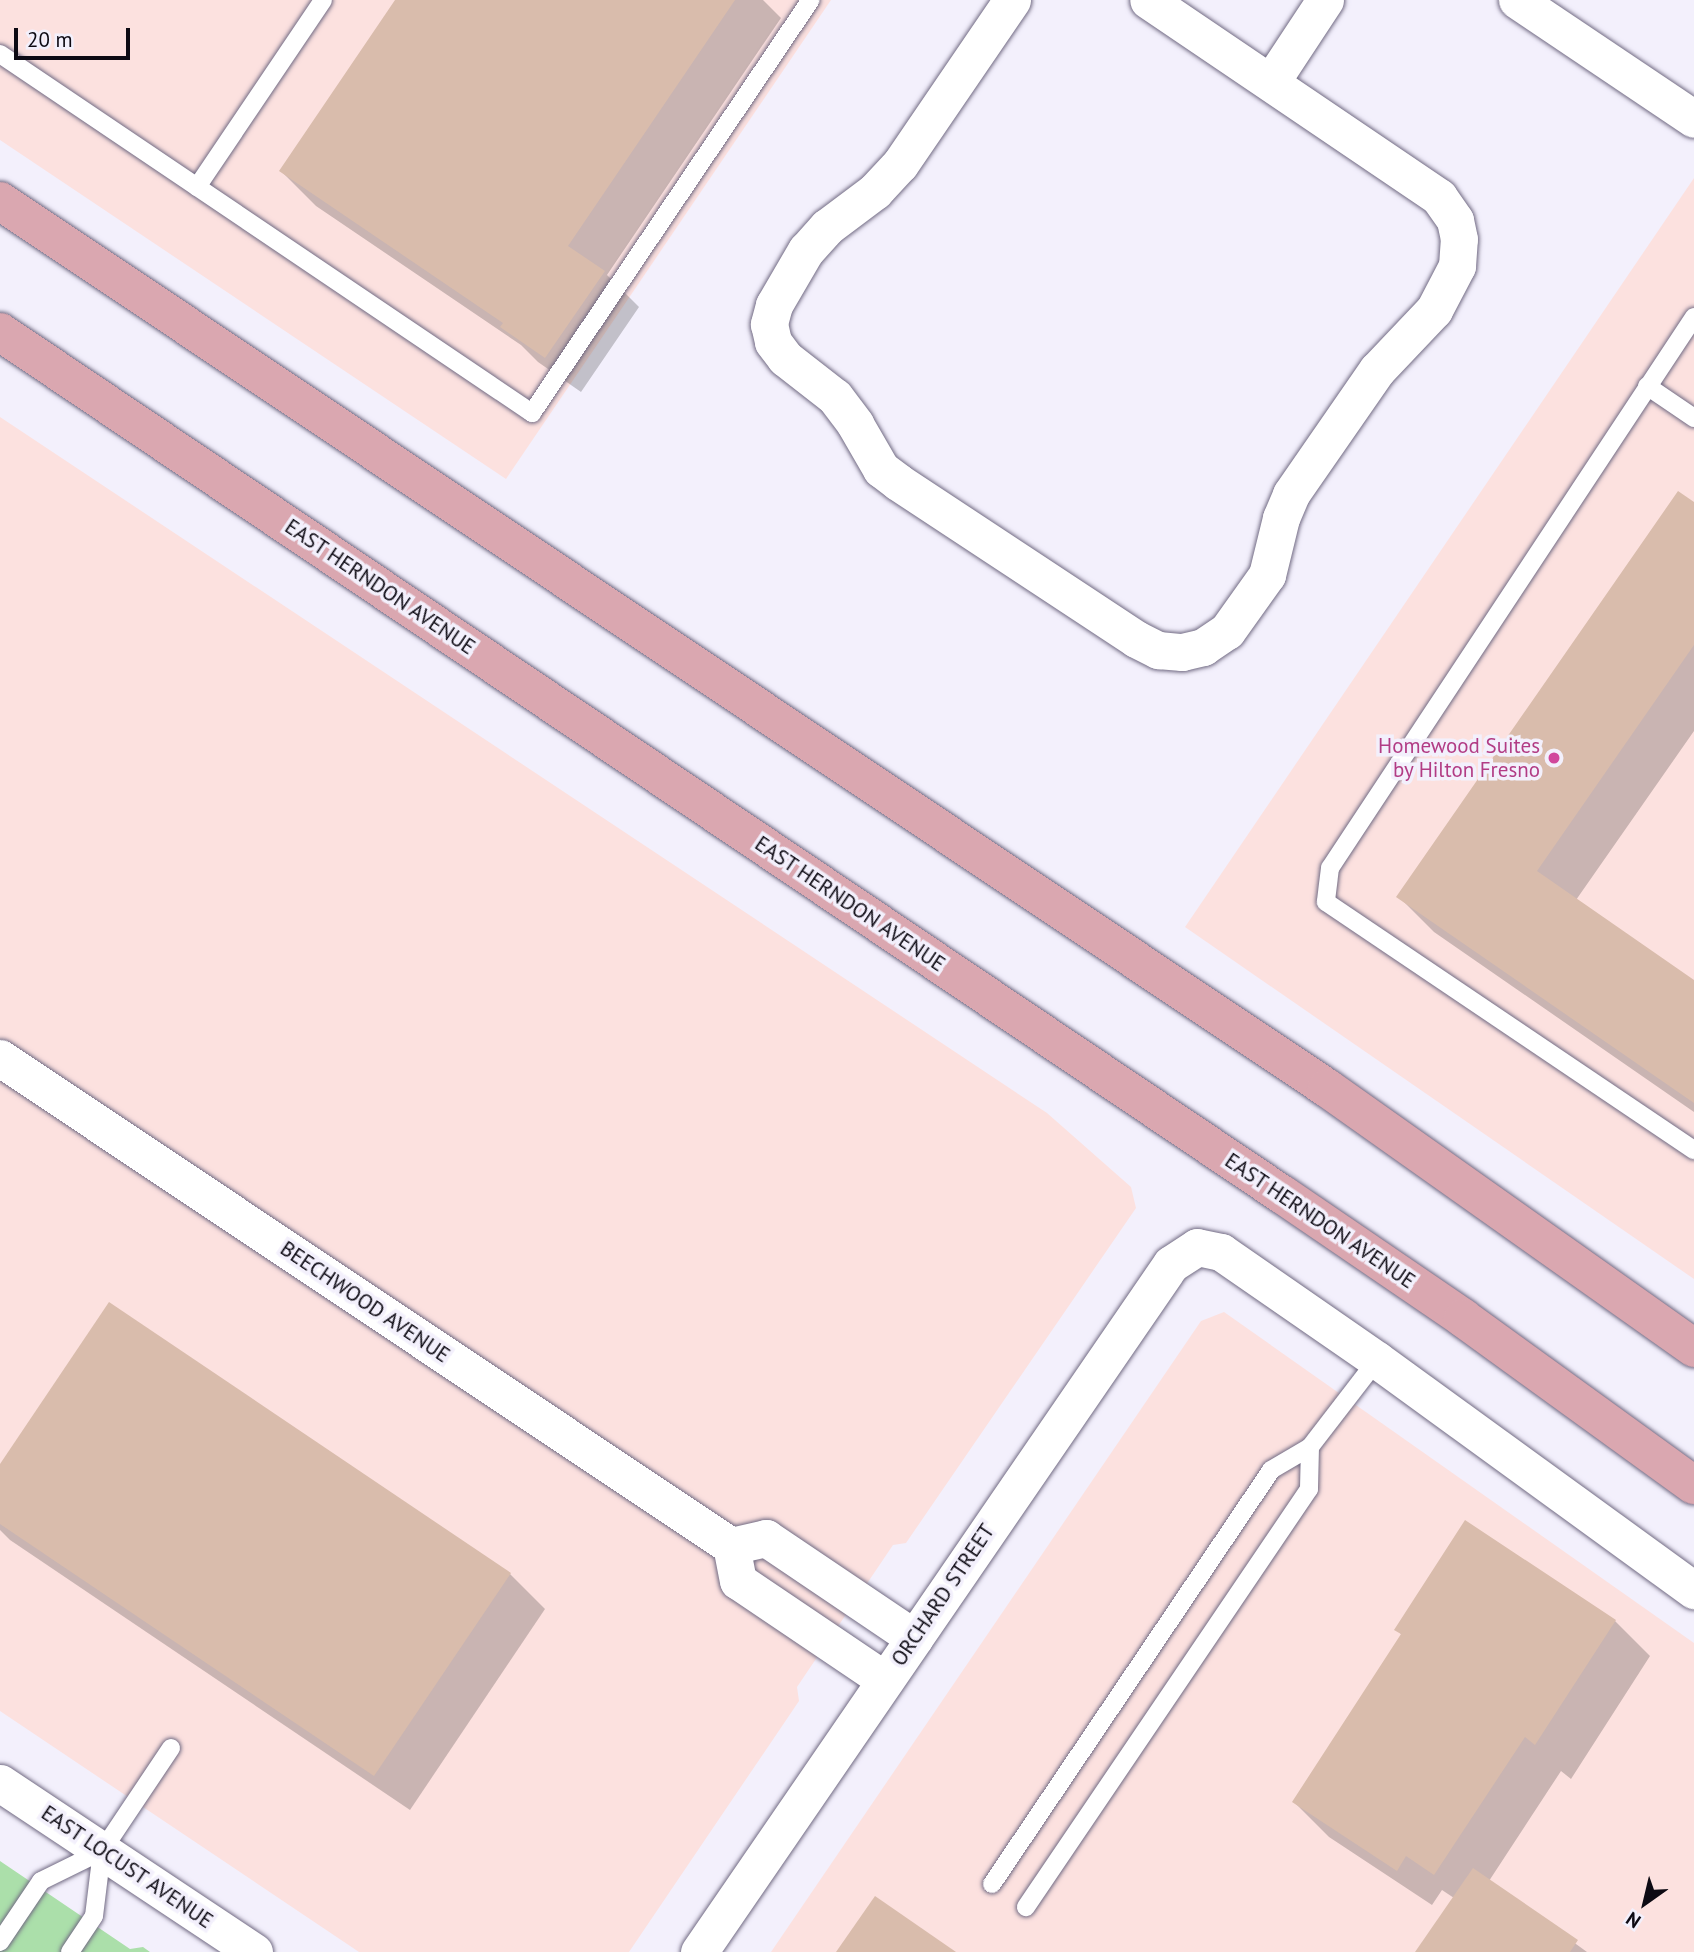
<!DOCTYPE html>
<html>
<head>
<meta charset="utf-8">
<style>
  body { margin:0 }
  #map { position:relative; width:1694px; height:1952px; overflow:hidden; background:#f3f0fc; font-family:"PT Sans",sans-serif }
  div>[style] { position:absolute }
  .commercial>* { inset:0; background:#fce1df }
  .green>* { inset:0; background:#abdfaa }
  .shadow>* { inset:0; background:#0003 }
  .building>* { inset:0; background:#d9bcac }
  .roads { filter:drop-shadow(0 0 2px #716a83) drop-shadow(0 0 2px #716a83) }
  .lane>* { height:18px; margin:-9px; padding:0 9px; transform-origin:9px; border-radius:9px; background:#fff }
  .street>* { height:37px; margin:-18.5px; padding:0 18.5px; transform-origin:18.5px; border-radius:18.5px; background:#fff }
  .primary>* { height:38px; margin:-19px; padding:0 19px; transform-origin:19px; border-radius:19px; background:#daa7b0 }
  .dots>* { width:19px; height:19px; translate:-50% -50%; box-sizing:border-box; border:4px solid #f3f0fc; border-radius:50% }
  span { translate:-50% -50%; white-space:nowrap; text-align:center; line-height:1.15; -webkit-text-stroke:7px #f3f0fc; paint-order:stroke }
  .street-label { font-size:21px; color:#0d0a13 }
  .hotel-label { font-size:21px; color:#b23c85 }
  .right { translate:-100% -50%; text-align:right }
  .north { position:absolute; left:1610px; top:1868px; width:70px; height:70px; -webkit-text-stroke:5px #f3f0fc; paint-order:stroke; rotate:214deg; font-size:19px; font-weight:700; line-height:28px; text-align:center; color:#0d0a13 }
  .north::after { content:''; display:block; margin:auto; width:24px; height:32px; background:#0d0a13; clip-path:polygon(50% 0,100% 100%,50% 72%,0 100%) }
  .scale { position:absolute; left:14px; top:28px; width:116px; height:32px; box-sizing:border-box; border:4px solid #0d0a13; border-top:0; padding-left:9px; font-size:21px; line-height:24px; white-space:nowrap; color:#0d0a13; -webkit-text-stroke:5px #f3f0fc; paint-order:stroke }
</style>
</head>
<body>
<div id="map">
  <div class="commercial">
    <div style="clip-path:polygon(0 0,831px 0,506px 479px,0 140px)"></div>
    <div style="clip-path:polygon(1694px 178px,1694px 1279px,1185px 927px)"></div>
    <div style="clip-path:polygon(0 417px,1047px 1113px,1131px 1187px,1136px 1208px,906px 1543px,893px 1545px,797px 1687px,799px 1701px,629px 1952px,359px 1952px,0 1711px)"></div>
    <div style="clip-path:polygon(1224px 1312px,1694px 1643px,1694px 1952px,771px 1952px,1201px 1321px)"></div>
  </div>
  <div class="green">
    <div style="clip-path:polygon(0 1861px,130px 1949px,143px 1947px,150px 1952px,0 1952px)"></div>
  </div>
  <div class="shadow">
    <div style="clip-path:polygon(397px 0,763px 0,781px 18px,607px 275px,639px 307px,581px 392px,538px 362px,521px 345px,316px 206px,281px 171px)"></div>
    <div style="clip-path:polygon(1694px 504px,1694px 731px,1576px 900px,1694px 982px,1694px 1112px,1434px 932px,1399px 897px)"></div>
    <div style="clip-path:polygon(0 1467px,510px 1574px,545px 1609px,410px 1810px,10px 1540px,0 1530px)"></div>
    <div style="clip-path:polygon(1615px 1621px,1650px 1656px,1571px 1779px,1561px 1771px,1489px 1881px,1587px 1952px,1417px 1952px,1454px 1898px,1442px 1890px,1432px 1905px,1329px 1837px,1294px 1802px,1402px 1635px,1396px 1629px)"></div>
  </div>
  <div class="building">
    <div style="clip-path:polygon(395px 0,735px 0,568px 246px,605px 271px,545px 358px,500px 327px,503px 323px,279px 171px)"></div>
    <div style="clip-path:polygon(1678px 491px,1694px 502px,1694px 645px,1537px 871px,1694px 980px,1694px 1103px,1396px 897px)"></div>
    <div style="clip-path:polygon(109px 1302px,511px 1573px,374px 1776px,0 1524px,0 1464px)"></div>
    <div style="clip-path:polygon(1465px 1520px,1616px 1620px,1535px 1745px,1525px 1737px,1434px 1875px,1406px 1856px,1397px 1871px,1292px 1802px,1401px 1634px,1394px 1630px)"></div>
    <div style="clip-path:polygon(1473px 1868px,1578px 1940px,1570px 1952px,1415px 1952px)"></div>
    <div style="clip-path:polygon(875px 1896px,956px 1952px,836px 1952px)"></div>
  </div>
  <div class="roads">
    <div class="lane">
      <div style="left:0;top:54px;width:642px;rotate:34.01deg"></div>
      <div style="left:532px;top:413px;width:498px;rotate:-56deg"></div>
      <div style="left:197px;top:187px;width:225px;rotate:-56deg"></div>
      <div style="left:1694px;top:317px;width:660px;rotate:123.45deg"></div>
      <div style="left:1330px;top:868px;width:34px;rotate:97deg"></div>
      <div style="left:1326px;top:902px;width:444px;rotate:34deg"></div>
      <div style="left:1647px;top:386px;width:57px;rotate:34.2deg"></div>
      <div style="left:1310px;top:1447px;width:110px;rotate:-52.4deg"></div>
      <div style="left:992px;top:1884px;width:499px;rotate:-56deg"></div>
      <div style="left:1271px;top:1470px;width:45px;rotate:-30.5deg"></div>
      <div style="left:1310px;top:1447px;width:42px;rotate:91.4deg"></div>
      <div style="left:1309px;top:1489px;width:505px;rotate:124.1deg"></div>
      <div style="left:0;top:1942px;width:73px;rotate:-56.1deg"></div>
      <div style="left:41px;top:1881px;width:68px;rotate:-26.2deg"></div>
      <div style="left:70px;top:1952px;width:43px;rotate:-56.3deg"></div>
      <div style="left:94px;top:1916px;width:65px;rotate:-83deg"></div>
      <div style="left:102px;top:1851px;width:124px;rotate:-56.2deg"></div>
    </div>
    <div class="street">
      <div style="left:1012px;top:0;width:199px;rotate:124.3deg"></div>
      <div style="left:900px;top:164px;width:37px;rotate:133deg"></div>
      <div style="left:875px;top:191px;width:60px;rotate:143.1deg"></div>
      <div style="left:827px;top:227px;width:31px;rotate:132deg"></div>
      <div style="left:806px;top:250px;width:64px;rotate:120.2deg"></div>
      <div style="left:774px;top:305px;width:20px;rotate:105deg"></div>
      <div style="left:769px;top:324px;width:18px;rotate:77deg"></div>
      <div style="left:773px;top:342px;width:20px;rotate:53deg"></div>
      <div style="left:785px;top:358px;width:63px;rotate:38deg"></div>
      <div style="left:835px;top:397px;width:34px;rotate:53deg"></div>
      <div style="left:855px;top:424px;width:52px;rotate:60deg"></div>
      <div style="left:881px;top:469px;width:21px;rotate:37deg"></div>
      <div style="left:898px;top:482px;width:285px;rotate:33.4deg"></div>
      <div style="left:1136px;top:639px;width:25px;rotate:27deg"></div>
      <div style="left:1158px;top:650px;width:24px;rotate:5deg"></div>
      <div style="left:1182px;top:652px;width:22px;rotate:-13deg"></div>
      <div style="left:1203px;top:647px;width:29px;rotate:-34deg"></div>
      <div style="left:1227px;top:631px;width:69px;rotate:-54.5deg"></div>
      <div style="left:1267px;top:575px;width:59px;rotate:-76.2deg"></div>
      <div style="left:1281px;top:518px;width:26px;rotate:-67deg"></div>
      <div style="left:1291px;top:494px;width:151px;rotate:-55.3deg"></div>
      <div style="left:1377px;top:370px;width:83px;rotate:-46.5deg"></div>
      <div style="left:1434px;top:310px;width:50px;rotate:-62.4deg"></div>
      <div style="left:1457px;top:266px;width:27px;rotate:-86deg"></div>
      <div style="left:1459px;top:239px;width:19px;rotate:-102deg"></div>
      <div style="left:1455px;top:220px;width:28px;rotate:-125deg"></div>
      <div style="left:1439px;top:197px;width:351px;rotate:-145.9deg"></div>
      <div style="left:1517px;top:0;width:213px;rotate:33.9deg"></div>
      <div style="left:1271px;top:82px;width:98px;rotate:-56.6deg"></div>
      <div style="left:0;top:1058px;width:879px;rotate:33.73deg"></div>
      <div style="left:885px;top:1680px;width:177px;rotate:-146deg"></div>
      <div style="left:738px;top:1581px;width:36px;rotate:-101deg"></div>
      <div style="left:731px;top:1546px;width:36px;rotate:-13deg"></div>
      <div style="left:766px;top:1538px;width:179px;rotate:34deg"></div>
      <div style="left:0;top:1783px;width:305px;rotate:33.6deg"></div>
      <div style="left:699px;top:1952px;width:834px;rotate:-55.55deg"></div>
      <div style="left:1171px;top:1264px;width:31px;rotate:-33deg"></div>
      <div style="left:1197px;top:1247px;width:25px;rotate:12deg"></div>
      <div style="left:1221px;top:1252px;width:190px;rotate:34.7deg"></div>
      <div style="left:1377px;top:1360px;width:392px;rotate:36deg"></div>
    </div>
    <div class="primary">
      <div style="left:0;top:201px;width:1596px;rotate:33.76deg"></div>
      <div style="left:1327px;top:1088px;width:450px;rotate:35.3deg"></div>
      <div style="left:0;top:332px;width:1546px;rotate:33.93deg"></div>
      <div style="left:1283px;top:1195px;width:218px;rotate:34.3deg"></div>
      <div style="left:1463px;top:1318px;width:285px;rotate:35.9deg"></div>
    </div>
  </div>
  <div class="dots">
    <div style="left:1554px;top:758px;background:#d1479c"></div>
  </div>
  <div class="street-label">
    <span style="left:380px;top:587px;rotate:34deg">EAST HERNDON AVENUE</span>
    <span style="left:850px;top:904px;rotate:34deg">EAST HERNDON AVENUE</span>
    <span style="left:1320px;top:1221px;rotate:34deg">EAST HERNDON AVENUE</span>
    <span style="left:365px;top:1302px;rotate:34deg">BEECHWOOD AVENUE</span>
    <span style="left:943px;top:1595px;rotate:-56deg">ORCHARD STREET</span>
    <span style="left:127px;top:1867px;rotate:34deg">EAST LOCUST AVENUE</span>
  </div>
  <div class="hotel-label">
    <span class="right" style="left:1540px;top:758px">Homewood Suites<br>by Hilton Fresno</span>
  </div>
  <div class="north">N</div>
  <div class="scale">20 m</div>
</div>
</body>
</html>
